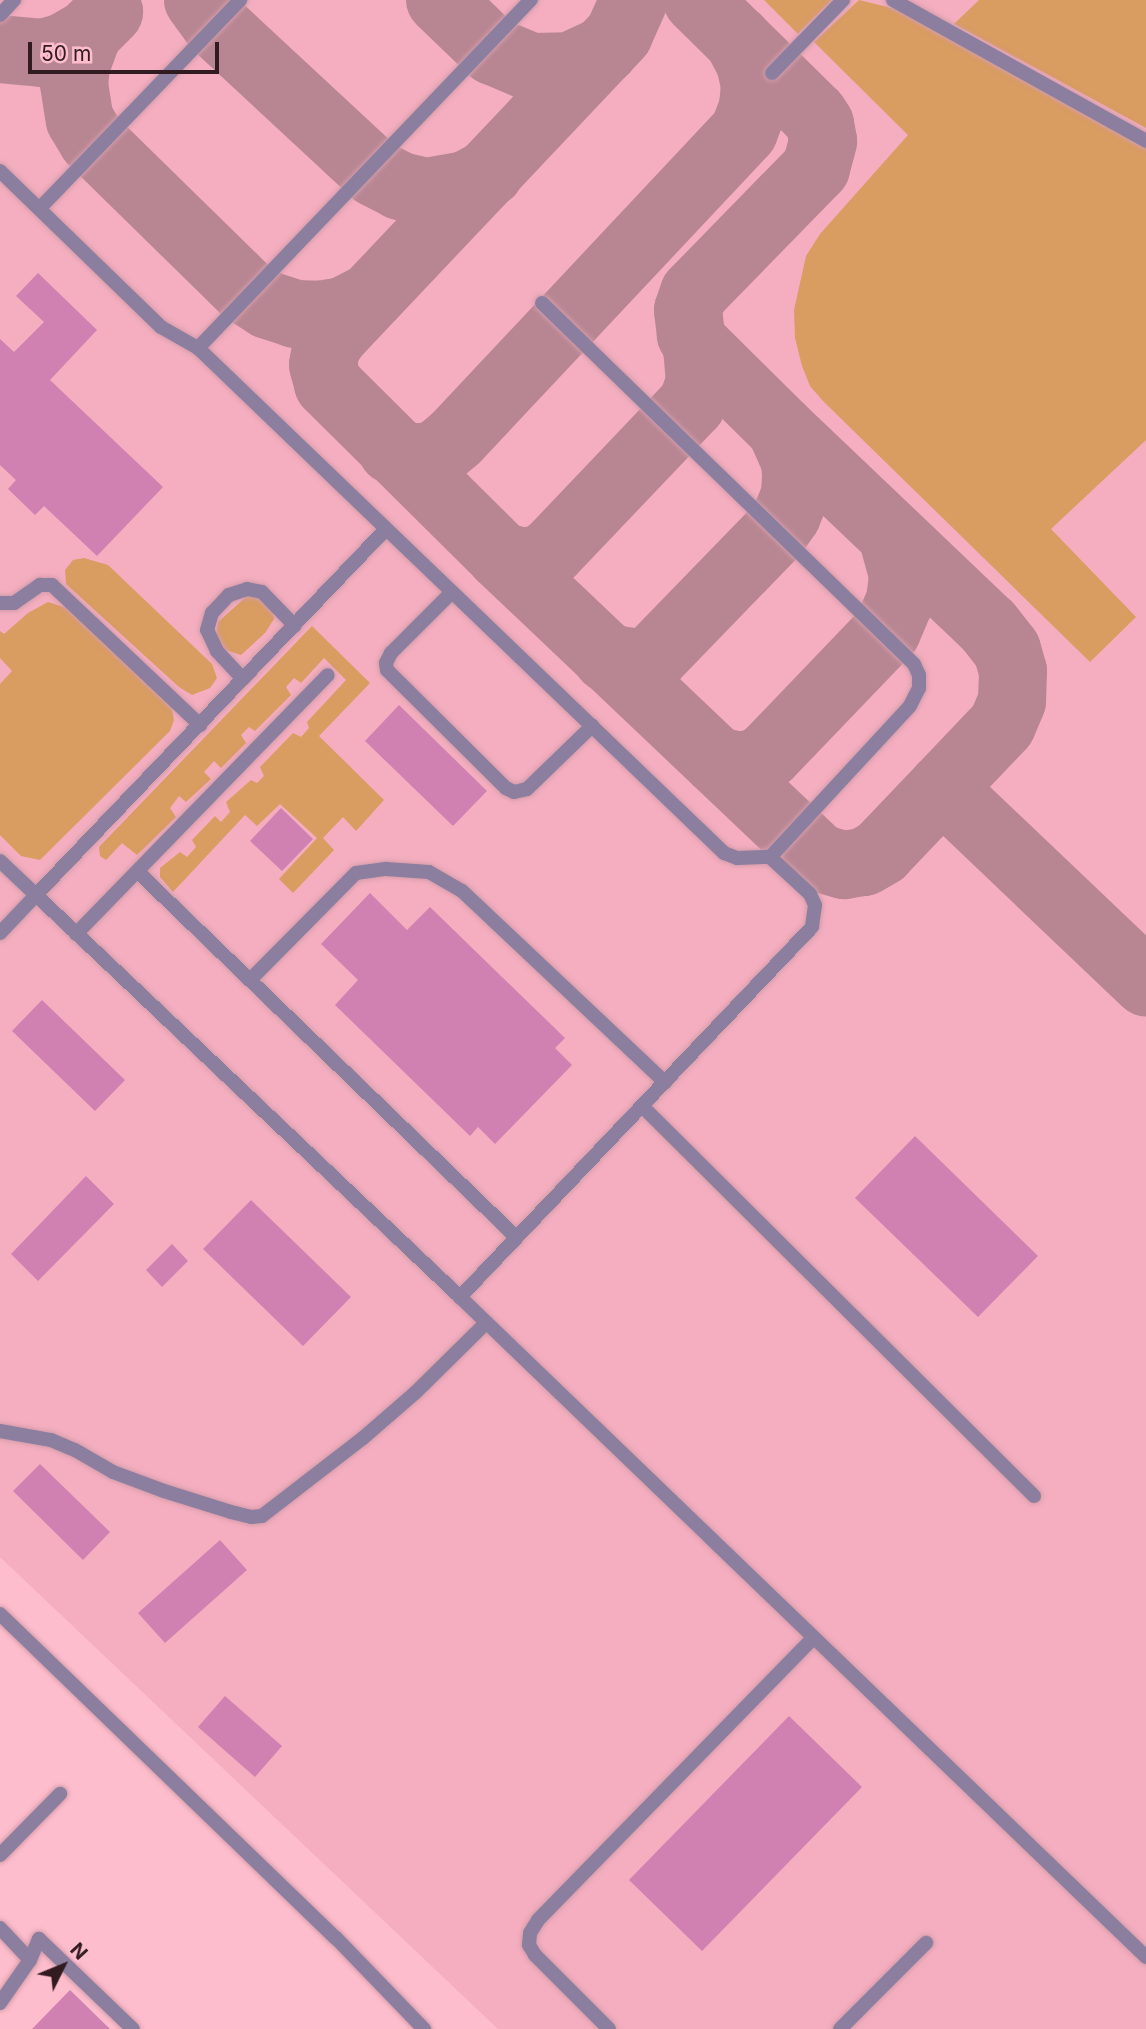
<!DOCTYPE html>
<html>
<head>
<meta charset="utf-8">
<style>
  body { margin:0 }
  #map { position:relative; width:1146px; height:2029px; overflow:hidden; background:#fdbdcc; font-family:Inter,sans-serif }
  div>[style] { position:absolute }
  .built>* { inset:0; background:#f4aebf }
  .green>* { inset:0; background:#d99c61 }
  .taxiway>* { height:68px; margin:-34px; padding:0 34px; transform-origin:34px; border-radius:34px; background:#b88692 }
  .building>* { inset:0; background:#d081b1 }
  .roads { filter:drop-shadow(0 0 2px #d49caa) drop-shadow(0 0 2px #d49caa) }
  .lane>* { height:14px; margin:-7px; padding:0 7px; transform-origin:7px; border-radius:7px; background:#8c7e9f }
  span { translate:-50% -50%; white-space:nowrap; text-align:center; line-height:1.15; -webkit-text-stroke:5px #fdbdcc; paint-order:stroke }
  .north { position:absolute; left:28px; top:1931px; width:70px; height:70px; -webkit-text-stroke:5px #fdbdcc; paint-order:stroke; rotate:47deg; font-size:19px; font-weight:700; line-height:28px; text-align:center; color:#311a20 }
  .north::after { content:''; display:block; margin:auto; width:24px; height:32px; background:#311a20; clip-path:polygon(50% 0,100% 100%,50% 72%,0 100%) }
  .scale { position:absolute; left:28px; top:42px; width:191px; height:32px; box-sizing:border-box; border:4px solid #311a20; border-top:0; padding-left:9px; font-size:21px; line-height:24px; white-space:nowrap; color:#311a20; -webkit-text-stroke:5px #fdbdcc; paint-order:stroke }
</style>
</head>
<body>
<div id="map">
  <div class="built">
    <div style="clip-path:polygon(0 0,1146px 0,1146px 2029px,498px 2029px,0 1557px)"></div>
  </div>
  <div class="green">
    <div style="clip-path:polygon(764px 0,832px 0,798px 34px)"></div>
    <div style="clip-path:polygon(859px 0,904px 11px,1146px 143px,1146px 440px,1051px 529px,1136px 617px,1090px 662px,823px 401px,810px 386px,802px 366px,795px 338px,794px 310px,806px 256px,820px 234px,908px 135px,814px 42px)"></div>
    <div style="clip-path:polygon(979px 0,1146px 0,1146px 128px,954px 24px)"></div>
    <div style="clip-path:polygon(84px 558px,108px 565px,212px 664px,217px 678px,210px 688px,192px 695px,179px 687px,66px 584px,65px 570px,73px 560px)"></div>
    <div style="clip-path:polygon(247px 596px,260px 596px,273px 610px,274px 619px,265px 633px,241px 655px,222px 649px,216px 637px,218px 622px)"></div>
    <div style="clip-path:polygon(48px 602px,67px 608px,171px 705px,174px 720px,170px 731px,40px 860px,21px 856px,0 835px,0 684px,12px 671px,0 658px,0 631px,4px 634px,28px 613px)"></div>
    <div style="clip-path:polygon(312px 626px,370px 683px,319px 736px,384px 800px,356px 831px,343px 817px,323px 838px,334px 850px,293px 893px,279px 879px,317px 838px,280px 804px,257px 826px,245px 815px,173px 892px,160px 877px,160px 868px,180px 852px,187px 857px,196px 847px,192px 840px,215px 816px,221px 822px,230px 812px,226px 802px,251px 780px,257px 783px,264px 776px,260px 767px,293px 733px,301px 737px,309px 728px,307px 722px,346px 680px,324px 658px,301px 683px,294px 678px,286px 687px,291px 695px,255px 731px,249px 727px,241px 735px,246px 743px,221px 768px,214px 761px,204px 772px,211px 779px,186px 802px,179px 796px,170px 808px,176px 817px,137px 855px,122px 843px,106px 860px,100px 856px,99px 847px)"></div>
  </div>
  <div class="taxiway">
    <div style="left:198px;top:0;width:31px;rotate:54deg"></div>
    <div style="left:216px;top:25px;width:217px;rotate:42.9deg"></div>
    <div style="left:375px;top:173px;width:28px;rotate:27deg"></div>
    <div style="left:400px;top:186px;width:27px;rotate:13deg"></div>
    <div style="left:426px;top:192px;width:41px;rotate:-9.9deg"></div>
    <div style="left:466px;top:185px;width:27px;rotate:-28deg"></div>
    <div style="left:440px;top:0;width:74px;rotate:43.9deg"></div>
    <div style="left:493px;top:51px;width:41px;rotate:22.8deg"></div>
    <div style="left:531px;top:67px;width:39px;rotate:-1deg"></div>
    <div style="left:570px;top:66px;width:38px;rotate:-25deg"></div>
    <div style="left:634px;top:0;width:37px;rotate:114deg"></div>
    <div style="left:619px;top:34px;width:22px;rotate:133deg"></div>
    <div style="left:604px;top:50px;width:390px;rotate:133.4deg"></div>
    <div style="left:336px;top:333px;width:18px;rotate:124deg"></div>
    <div style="left:326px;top:348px;width:17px;rotate:100deg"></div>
    <div style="left:323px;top:365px;width:20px;rotate:75deg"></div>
    <div style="left:328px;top:384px;width:244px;rotate:44.8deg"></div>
    <div style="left:501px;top:556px;width:439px;rotate:43.5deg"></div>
    <div style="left:819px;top:858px;width:26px;rotate:16deg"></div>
    <div style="left:844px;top:865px;width:20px;rotate:-9deg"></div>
    <div style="left:864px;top:862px;width:20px;rotate:-30deg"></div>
    <div style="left:881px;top:852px;width:175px;rotate:-46.4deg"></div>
    <div style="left:1002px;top:725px;width:26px;rotate:-67deg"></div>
    <div style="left:1012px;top:701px;width:30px;rotate:-88deg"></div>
    <div style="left:1013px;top:671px;width:22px;rotate:-106deg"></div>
    <div style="left:1007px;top:650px;width:31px;rotate:-128deg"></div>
    <div style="left:988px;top:626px;width:286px;rotate:-136.4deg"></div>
    <div style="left:781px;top:429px;width:118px;rotate:-135.3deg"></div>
    <div style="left:697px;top:346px;width:13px;rotate:-119deg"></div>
    <div style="left:691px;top:335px;width:25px;rotate:-97deg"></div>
    <div style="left:688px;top:310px;width:18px;rotate:-71deg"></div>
    <div style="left:694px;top:293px;width:175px;rotate:-45.7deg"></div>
    <div style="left:816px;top:168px;width:28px;rotate:-75deg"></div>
    <div style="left:823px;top:141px;width:17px;rotate:-100deg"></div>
    <div style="left:820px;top:124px;width:11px;rotate:-124deg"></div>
    <div style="left:814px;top:115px;width:164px;rotate:-135.5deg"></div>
    <div style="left:88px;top:33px;width:35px;rotate:110deg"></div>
    <div style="left:76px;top:66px;width:18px;rotate:96deg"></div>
    <div style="left:74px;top:84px;width:36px;rotate:81deg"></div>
    <div style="left:80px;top:120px;width:23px;rotate:59deg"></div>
    <div style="left:92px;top:140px;width:214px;rotate:44.4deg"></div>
    <div style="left:245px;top:290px;width:27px;rotate:33deg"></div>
    <div style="left:268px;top:305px;width:28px;rotate:18deg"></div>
    <div style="left:295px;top:314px;width:23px;rotate:2deg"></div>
    <div style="left:318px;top:315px;width:25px;rotate:-9deg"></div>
    <div style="left:343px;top:311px;width:30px;rotate:-27deg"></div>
    <div style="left:0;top:49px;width:42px;rotate:5.4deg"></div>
    <div style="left:42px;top:53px;width:23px;rotate:-15deg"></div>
    <div style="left:64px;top:47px;width:28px;rotate:-30deg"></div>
    <div style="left:88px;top:33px;width:30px;rotate:-45deg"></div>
    <div style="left:392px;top:450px;width:18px;rotate:22deg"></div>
    <div style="left:409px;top:457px;width:16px"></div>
    <div style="left:425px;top:457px;width:12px;rotate:-14deg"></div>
    <div style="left:437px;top:454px;width:25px;rotate:-40deg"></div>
    <div style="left:456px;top:438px;width:421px;rotate:-46.8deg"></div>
    <div style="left:744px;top:131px;width:26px;rotate:-69deg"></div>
    <div style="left:753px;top:107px;width:22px;rotate:-85deg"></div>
    <div style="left:755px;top:85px;width:23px;rotate:-103deg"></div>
    <div style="left:750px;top:63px;width:27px;rotate:-118deg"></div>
    <div style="left:501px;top:556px;width:19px;rotate:16deg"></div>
    <div style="left:519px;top:561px;width:17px"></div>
    <div style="left:536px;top:561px;width:17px;rotate:-31deg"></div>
    <div style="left:551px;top:552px;width:204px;rotate:-46.4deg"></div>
    <div style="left:692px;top:404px;width:23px;rotate:-70deg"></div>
    <div style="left:700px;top:382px;width:36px;rotate:-95deg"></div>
    <div style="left:607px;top:658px;width:30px;rotate:9deg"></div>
    <div style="left:637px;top:663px;width:17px;rotate:-17deg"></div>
    <div style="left:653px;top:658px;width:175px;rotate:-45.9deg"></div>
    <div style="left:775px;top:532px;width:21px;rotate:-55deg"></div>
    <div style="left:787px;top:515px;width:22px;rotate:-68deg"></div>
    <div style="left:795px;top:495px;width:20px;rotate:-87deg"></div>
    <div style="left:796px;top:475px;width:14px;rotate:-94deg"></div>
    <div style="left:795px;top:461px;width:35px;rotate:-114deg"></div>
    <div style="left:717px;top:761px;width:24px;rotate:12deg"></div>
    <div style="left:740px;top:766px;width:16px;rotate:-11deg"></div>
    <div style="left:756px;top:763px;width:14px;rotate:-34deg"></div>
    <div style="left:768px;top:755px;width:172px;rotate:-46.2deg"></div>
    <div style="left:887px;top:631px;width:33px;rotate:-67deg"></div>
    <div style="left:900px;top:601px;width:26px;rotate:-83deg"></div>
    <div style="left:903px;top:575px;width:41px;rotate:-105.4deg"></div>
    <div style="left:942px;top:788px;width:282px;rotate:43.6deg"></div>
  </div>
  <div class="building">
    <div style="clip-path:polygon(38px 273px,97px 330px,50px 380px,163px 487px,97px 556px,44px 506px,35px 515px,8px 489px,16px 480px,0 465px,0 339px,14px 352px,44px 322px,16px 296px)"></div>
    <div style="clip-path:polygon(399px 705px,487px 791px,453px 826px,365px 741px)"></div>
    <div style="clip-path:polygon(281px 808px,313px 839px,282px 871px,250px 841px)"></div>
    <div style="clip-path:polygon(370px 893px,407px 930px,430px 907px,565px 1038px,555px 1048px,572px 1065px,495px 1144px,478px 1127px,470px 1136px,335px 1005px,358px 980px,321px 944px)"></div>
    <div style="clip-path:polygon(42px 1000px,125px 1080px,95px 1111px,12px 1031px)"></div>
    <div style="clip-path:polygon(915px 1136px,1038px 1256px,978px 1317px,855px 1198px)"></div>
    <div style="clip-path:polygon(86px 1176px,114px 1204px,38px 1281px,11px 1254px)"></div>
    <div style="clip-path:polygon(251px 1200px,351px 1297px,303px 1346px,203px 1249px)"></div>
    <div style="clip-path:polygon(172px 1244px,188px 1261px,162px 1287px,146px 1270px)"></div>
    <div style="clip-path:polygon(40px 1464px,110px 1532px,83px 1560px,13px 1491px)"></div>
    <div style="clip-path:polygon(220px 1540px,247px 1570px,165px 1643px,138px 1613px)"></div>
    <div style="clip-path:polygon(225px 1696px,282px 1746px,255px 1777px,198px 1727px)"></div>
    <div style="clip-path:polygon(789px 1716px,862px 1787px,702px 1951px,629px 1880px)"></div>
    <div style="clip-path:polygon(70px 1990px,110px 2029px,32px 2029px)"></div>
  </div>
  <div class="roads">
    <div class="lane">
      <div style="left:893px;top:0;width:290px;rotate:29.1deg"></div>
      <div style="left:0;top:15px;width:21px;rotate:-47deg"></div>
      <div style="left:772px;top:73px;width:102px;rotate:-45.8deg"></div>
      <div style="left:0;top:171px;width:224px;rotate:44.1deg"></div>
      <div style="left:161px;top:327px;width:43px;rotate:29.6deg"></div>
      <div style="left:198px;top:348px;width:729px;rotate:43.83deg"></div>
      <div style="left:724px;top:853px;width:14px;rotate:21deg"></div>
      <div style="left:737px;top:858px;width:33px;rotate:-2deg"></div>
      <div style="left:770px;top:857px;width:54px;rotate:42.8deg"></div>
      <div style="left:810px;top:894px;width:12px;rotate:66deg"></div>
      <div style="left:815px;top:905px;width:22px;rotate:98deg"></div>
      <div style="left:812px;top:927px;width:511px;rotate:133.57deg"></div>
      <div style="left:40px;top:208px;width:289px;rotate:-46.1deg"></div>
      <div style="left:542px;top:303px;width:518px;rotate:44.14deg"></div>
      <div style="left:914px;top:664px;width:12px;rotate:66deg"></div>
      <div style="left:919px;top:675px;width:13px;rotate:90deg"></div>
      <div style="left:919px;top:688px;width:20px;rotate:117deg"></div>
      <div style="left:910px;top:706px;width:206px;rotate:132.8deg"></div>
      <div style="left:198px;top:348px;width:482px;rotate:-46.3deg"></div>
      <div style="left:451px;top:593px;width:85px;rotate:135deg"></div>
      <div style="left:391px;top:653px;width:11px;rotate:117deg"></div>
      <div style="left:386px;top:663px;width:7px;rotate:82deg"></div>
      <div style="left:387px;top:670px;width:168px;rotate:44.8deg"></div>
      <div style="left:506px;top:788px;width:9px;rotate:27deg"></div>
      <div style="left:514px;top:792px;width:13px;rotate:-13deg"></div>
      <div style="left:527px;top:789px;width:91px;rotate:-44.1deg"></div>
      <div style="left:0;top:603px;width:14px"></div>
      <div style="left:14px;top:603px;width:32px;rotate:-35deg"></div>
      <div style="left:40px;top:585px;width:12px"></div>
      <div style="left:52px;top:585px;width:204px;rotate:43.4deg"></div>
      <div style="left:243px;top:679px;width:38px;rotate:-133deg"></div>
      <div style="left:217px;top:651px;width:23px;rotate:-115deg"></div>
      <div style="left:207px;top:630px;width:18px;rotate:-74deg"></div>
      <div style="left:212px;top:613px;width:25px;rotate:-47deg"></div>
      <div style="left:229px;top:595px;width:19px;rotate:-18deg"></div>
      <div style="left:247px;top:589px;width:15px;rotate:11deg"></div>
      <div style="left:262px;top:592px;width:47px;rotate:45.9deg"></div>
      <div style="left:0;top:861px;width:50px;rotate:43.4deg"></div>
      <div style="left:36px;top:895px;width:505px;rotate:-46.28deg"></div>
      <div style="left:137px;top:871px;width:527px;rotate:44deg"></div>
      <div style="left:0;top:933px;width:52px;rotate:-46.5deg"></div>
      <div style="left:36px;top:895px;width:584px;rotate:43.47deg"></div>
      <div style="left:460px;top:1297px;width:952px;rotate:43.89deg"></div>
      <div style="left:76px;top:934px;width:361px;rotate:-45.8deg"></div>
      <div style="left:251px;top:979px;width:149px;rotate:-45.3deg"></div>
      <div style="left:356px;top:873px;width:30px;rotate:-8deg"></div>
      <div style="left:386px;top:869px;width:43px;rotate:4deg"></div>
      <div style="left:429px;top:872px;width:38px;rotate:30deg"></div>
      <div style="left:462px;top:891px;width:279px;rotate:43.3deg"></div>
      <div style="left:642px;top:1106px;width:553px;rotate:44.85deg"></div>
      <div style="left:0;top:1431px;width:52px;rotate:10deg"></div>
      <div style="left:51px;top:1440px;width:26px;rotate:23deg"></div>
      <div style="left:75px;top:1450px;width:44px;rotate:30.1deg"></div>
      <div style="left:113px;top:1472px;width:54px;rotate:20.4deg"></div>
      <div style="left:164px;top:1491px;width:70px;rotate:17.4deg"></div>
      <div style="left:231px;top:1512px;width:21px;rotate:14deg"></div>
      <div style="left:251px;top:1517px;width:11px;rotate:-5deg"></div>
      <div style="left:262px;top:1516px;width:128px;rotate:-37.7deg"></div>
      <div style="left:363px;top:1438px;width:69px;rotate:-40.9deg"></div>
      <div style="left:415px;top:1393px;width:100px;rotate:-44.6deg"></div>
      <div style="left:0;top:1614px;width:467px;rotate:44deg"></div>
      <div style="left:336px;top:1938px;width:127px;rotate:46deg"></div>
      <div style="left:0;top:1855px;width:86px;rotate:-45.5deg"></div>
      <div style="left:0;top:1928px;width:44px;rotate:46.8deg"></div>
      <div style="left:0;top:2003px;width:52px;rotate:-55.1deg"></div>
      <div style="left:30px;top:1960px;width:23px;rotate:-67deg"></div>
      <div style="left:39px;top:1939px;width:130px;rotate:43.8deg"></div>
      <div style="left:609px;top:2029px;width:105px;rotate:-135deg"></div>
      <div style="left:535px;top:1955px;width:12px;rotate:-121deg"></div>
      <div style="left:529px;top:1945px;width:12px;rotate:-85deg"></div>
      <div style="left:530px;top:1933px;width:15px;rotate:-58deg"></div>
      <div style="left:538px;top:1920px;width:394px;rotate:-45.7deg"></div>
      <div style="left:840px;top:2029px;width:122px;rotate:-45deg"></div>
    </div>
  </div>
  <div class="north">N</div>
  <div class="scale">50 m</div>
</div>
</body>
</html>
